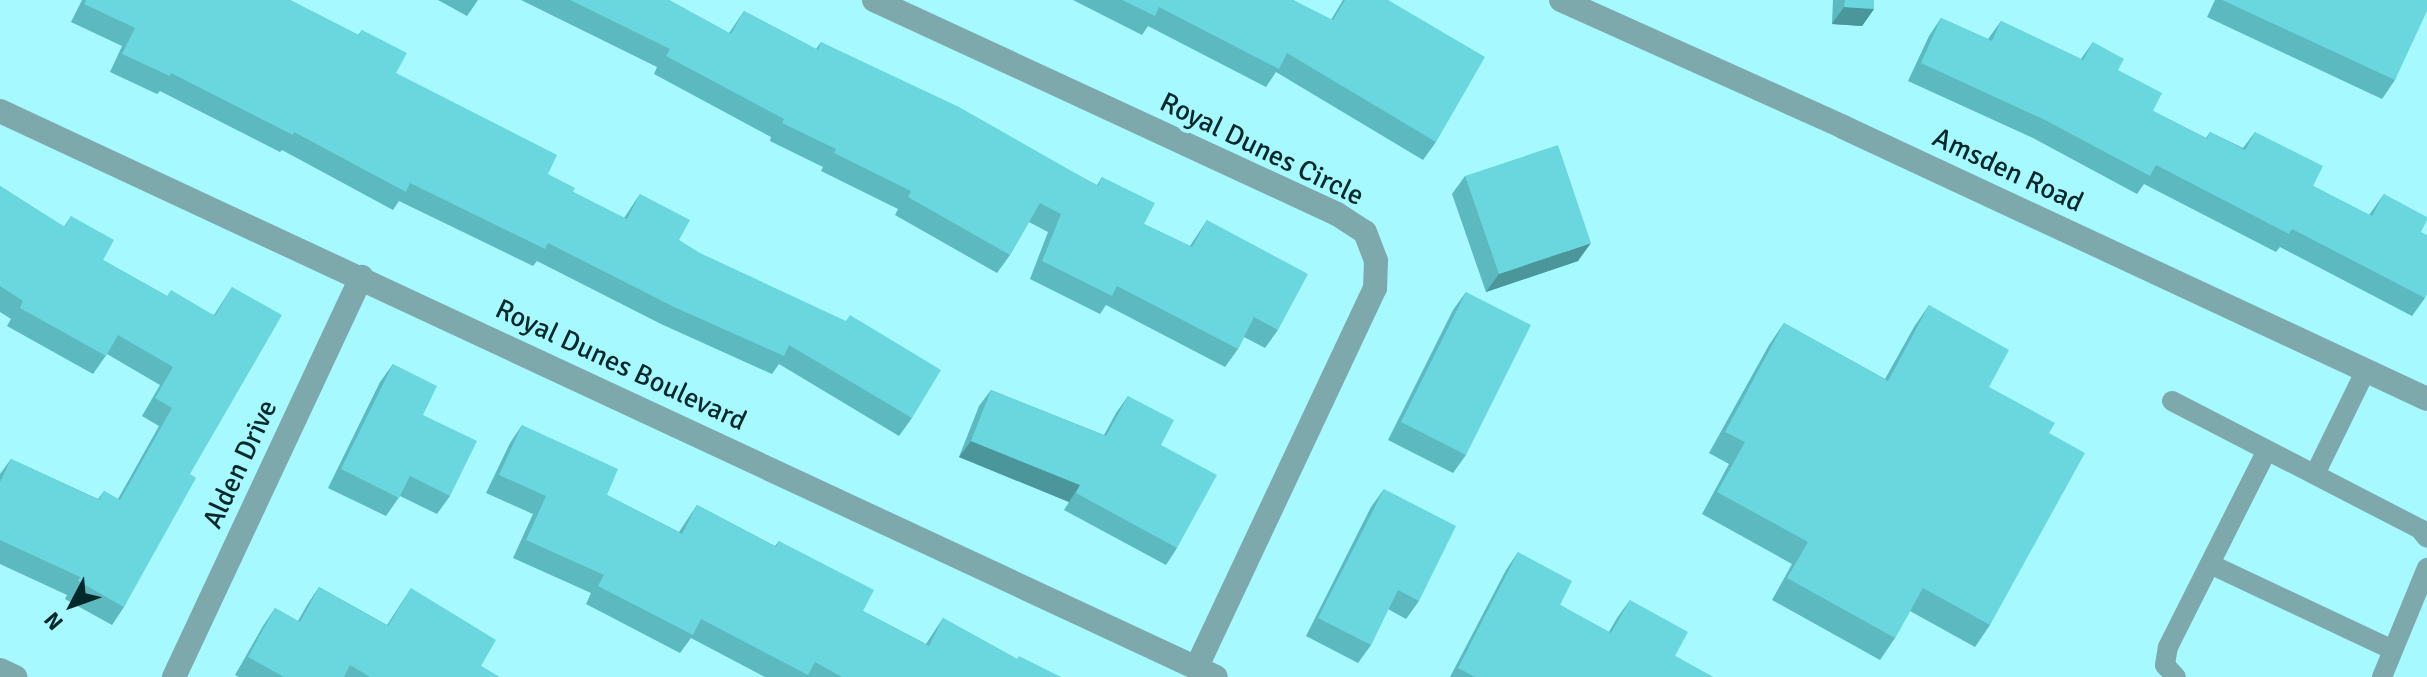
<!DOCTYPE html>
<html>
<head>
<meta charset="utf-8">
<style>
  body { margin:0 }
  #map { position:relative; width:2427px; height:677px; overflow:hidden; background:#a6f9fe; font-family:Signika,sans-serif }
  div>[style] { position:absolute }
  .lane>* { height:20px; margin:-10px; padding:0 10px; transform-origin:10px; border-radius:10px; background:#7ea9ac }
  .street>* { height:24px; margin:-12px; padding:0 12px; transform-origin:12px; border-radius:12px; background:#7ea9ac }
  .wall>* { inset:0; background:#5bb9bf }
  .shaded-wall>* { inset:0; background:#4a969b }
  .building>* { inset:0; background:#6ad7de }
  span { translate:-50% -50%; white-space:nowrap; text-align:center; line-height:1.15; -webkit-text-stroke:8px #a6f9fe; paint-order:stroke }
  .street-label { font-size:28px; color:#03282a }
  .north { position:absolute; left:32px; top:565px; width:80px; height:80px; -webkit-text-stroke:6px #a6f9fe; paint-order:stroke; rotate:229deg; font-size:22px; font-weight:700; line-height:32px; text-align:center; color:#03282a }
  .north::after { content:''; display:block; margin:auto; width:28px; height:36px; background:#03282a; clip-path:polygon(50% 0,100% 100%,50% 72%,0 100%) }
</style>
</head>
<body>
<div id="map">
  <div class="lane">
    <div style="left:2172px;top:401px;width:279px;rotate:27.3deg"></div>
    <div style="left:2420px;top:529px;width:11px;rotate:52deg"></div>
    <div style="left:2315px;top:474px;width:116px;rotate:-63.9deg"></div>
    <div style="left:2210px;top:564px;width:202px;rotate:25.2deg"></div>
    <div style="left:2176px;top:677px;width:16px;rotate:-133deg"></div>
    <div style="left:2165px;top:665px;width:18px;rotate:-81deg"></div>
    <div style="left:2168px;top:647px;width:220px;rotate:-63.3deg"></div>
    <div style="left:2382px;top:677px;width:118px;rotate:-67.6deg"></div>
  </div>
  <div class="street">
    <div style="left:874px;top:0;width:510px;rotate:24.81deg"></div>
    <div style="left:1337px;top:214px;width:33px;rotate:33deg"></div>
    <div style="left:1365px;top:232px;width:31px;rotate:69deg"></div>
    <div style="left:1376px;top:261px;width:27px;rotate:92deg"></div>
    <div style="left:1375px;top:288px;width:420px;rotate:115.2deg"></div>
    <div style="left:1561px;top:0;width:309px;rotate:24.2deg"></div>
    <div style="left:1843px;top:127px;width:644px;rotate:24.97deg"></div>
    <div style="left:0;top:111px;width:1341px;rotate:24.96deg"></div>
    <div style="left:0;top:670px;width:17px;rotate:25deg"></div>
    <div style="left:174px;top:677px;width:442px;rotate:-64.9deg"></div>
  </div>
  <div class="wall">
    <div style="clip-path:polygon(82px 0,290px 0,358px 35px,362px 30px,396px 73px,573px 192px,624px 218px,640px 194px,679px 240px,912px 418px,899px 436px,779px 364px,772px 374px,661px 324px,537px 261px,533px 266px,399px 201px,393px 210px,282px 150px,280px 152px,160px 91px,157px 94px,110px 72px,122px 46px,71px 22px)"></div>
    <div style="clip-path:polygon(438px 0,478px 0,467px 16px)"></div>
    <div style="clip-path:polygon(521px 0,669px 0,729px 33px,744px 11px,816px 49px,821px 42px,1097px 185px,1102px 177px,1144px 224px,1190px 246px,1207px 220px,1278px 330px,1265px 348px,1244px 337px,1238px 349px,1225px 367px,1106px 305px,1100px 314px,1030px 279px,1048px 232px,1029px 222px,1010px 255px,997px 273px,895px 215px,898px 209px,821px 171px,823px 167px,770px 141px,771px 137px,654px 74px,657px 67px)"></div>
    <div style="clip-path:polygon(1073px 0,1293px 0,1331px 20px,1343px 0,1388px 0,1436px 142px,1423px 160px,1276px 72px,1266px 87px,1148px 26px,1142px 35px)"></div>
    <div style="clip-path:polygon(1833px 0,1874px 0,1874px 9px,1862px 26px,1832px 24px)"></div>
    <div style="clip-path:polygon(2215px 0,2427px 0,2395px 80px,2382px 99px,2207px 17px)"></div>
    <div style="clip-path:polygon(1941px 18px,1988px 39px,2001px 21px,2081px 59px,2093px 42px,2153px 111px,2206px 138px,2210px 132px,2243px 148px,2255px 132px,2313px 186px,2369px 215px,2384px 194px,2421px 232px,2425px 298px,2412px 316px,2280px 247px,2276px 252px,2144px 184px,2137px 194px,2033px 138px,1908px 81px,1929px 36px)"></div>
    <div style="clip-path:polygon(1465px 176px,1578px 261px,1486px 292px,1452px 194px)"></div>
    <div style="clip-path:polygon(0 186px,64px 227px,71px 216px,103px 260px,167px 296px,214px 315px,232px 287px,190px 474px,124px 607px,112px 625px,65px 599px,67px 595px,0 564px,0 474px,11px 459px,98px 499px,104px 491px,118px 499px,159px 426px,142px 416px,160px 385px,107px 354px,93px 374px,7px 326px,11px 319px,0 312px)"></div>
    <div style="clip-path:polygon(1466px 292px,1466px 455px,1453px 473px,1388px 440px,1453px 310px)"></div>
    <div style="clip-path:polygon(1929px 305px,1989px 387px,2049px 433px,1990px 625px,1975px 647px,1910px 611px,1895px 638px,1880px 660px,1772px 600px,1792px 564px,1702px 514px,1729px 464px,1709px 453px,1769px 345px,1784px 323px,1885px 379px,1914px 327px)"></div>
    <div style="clip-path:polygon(393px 364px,423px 415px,450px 496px,437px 514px,400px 496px,386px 516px,328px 488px,380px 382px)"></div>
    <div style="clip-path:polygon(991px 390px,1104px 435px,1116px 413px,1128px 396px,1161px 445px,1177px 548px,1166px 565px,1064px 510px,1069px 502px,959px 457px,979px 406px)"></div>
    <div style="clip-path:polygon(522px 425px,607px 495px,679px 532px,697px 505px,775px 546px,779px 541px,863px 611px,926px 644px,943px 618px,1017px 659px,1061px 677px,765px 677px,691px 638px,680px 653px,586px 604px,591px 593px,513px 558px,533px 514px,486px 493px,510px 443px)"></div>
    <div style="clip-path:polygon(1384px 489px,1419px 601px,1406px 619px,1388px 609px,1371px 645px,1358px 663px,1306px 636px,1371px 507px)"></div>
    <div style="clip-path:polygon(1518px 552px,1560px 605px,1609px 632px,1617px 618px,1630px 600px,1675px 656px,1713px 677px,1450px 677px,1506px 570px)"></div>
    <div style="clip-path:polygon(319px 587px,387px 625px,411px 588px,481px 666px,499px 677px,239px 677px,235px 675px,263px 626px,275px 608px,298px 621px,307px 605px)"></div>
  </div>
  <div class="shaded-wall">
    <div style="clip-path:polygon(1844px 7px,1874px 9px,1862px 26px,1832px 24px)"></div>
    <div style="clip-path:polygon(1591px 243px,1578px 261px,1486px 292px,1499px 274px)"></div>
    <div style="clip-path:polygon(971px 441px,1080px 485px,1069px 502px,959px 457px)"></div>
  </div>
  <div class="building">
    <div style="clip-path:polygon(86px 0,290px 0,359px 35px,362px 30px,407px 53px,396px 73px,557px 155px,548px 174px,575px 188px,573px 192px,627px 219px,640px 194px,690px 220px,679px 240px,700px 253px,846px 321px,850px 315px,941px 370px,912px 418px,789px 345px,784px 356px,674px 307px,548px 243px,545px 249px,410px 183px,406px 192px,294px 132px,293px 135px,171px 73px,170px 76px,122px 54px,135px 28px,84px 4px)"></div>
    <div style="clip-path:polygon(570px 0,669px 0,731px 34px,744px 11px,818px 50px,821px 42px,959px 107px,1098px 186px,1102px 177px,1155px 203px,1144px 224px,1192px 247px,1207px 220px,1308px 274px,1278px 330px,1254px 317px,1238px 349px,1117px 286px,1112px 296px,1042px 261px,1061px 214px,1040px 203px,1010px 255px,908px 197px,911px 191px,834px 153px,836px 149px,782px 123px,784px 119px,666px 56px,670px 49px)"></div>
    <div style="clip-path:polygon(1122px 0,1293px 0,1333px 20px,1345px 0,1388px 0,1485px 57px,1436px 142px,1287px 53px,1279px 69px,1159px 7px,1155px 16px)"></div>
    <div style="clip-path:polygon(1845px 0,1874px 0,1874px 9px,1844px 7px)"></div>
    <div style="clip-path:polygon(2222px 0,2427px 0,2427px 11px,2395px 80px)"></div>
    <div style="clip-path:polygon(1941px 18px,1992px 41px,2001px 21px,2083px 60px,2093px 42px,2124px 59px,2118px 70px,2162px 93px,2153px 111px,2207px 139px,2210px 132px,2245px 150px,2255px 132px,2323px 166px,2313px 186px,2372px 216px,2384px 194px,2427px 217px,2427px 220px,2421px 232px,2427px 235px,2427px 294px,2425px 298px,2292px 229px,2289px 234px,2156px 165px,2150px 176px,2045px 120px,1921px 63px)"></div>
    <div style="clip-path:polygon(1558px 145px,1591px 243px,1499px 274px,1465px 176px)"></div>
    <div style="clip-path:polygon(0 186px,65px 227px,71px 216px,114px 240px,103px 260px,167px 296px,171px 290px,215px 316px,232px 287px,282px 315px,190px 474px,196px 478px,124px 607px,78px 581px,80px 577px,0 540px,0 482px,11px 459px,99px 500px,104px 491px,120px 500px,172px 408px,155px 398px,173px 367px,118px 335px,106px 356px,20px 308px,23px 301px,0 286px)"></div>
    <div style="clip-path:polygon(1466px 292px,1531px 325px,1466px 455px,1401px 422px)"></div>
    <div style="clip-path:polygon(1929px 305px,2009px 350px,1989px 387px,2055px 423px,2049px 433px,2085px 453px,1990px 625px,1923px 588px,1895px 638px,1787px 578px,1808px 542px,1717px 492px,1745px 442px,1725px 432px,1784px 323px,1888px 381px)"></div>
    <div style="clip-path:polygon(393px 364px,437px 386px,423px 415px,477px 441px,450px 496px,410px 476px,399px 498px,341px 469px)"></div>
    <div style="clip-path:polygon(991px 390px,1106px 436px,1128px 396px,1174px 420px,1161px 445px,1217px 475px,1177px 548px,1076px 493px,1080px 485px,971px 441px)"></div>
    <div style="clip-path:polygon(522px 425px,618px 469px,607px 495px,682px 534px,697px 505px,776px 547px,779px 541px,874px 590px,863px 611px,929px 646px,943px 618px,1017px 659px,1019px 656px,1061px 677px,842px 677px,815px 662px,808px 675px,701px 619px,693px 635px,598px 586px,604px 575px,526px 540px,546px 496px,499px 475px)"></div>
    <div style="clip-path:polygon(1384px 489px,1456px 526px,1419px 601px,1398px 590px,1371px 645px,1318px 618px)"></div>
    <div style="clip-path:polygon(1518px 552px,1572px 581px,1560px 605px,1611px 633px,1630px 600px,1688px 632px,1675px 656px,1713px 677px,1475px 677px,1458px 668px)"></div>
    <div style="clip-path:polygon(319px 587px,388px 626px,411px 588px,496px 640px,481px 666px,499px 677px,370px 677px,350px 665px,344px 677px,284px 677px,248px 657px,275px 608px,300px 622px)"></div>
  </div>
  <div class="street-label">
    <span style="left:1262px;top:149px;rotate:26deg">Royal Dunes Circle</span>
    <span style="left:2008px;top:170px;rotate:25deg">Amsden Road</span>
    <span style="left:621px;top:365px;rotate:25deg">Royal Dunes Boulevard</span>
    <span style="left:240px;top:464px;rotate:-65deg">Alden Drive</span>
  </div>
  <div class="north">N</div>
</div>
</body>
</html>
